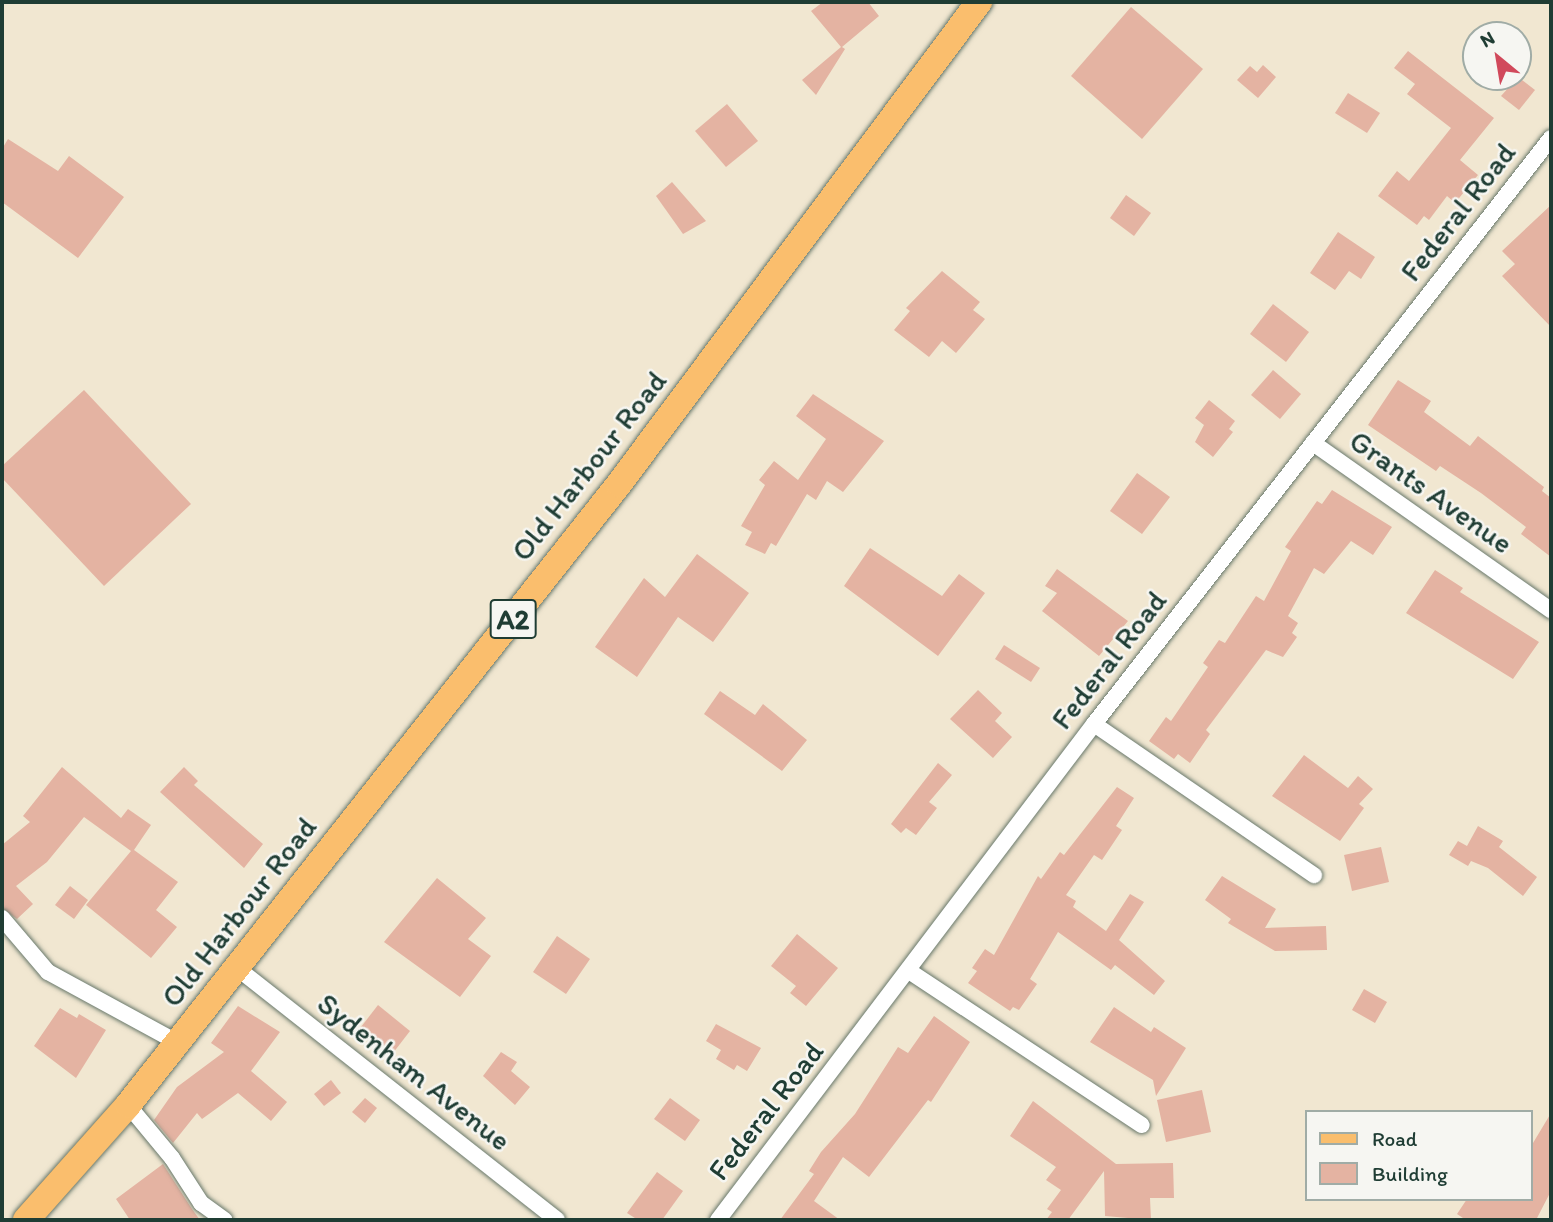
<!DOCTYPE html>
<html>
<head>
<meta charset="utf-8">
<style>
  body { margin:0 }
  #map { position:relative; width:1553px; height:1222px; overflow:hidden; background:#f1e7d1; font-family:Itim,sans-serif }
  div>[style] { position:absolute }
  .building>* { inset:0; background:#e4b3a2 }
  .roads { filter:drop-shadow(0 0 2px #68786b) drop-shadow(0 0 2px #68786b) }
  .street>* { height:16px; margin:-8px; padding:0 8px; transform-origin:8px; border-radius:8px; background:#fff }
  .primary>* { height:26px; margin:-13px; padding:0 13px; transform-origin:13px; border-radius:13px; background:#fabe6d }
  span { translate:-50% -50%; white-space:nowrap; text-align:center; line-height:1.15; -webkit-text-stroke:5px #f6f6f2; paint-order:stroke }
  .shield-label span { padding:2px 5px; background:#f6f6f2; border:2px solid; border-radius:5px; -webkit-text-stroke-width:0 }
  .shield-label { font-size:28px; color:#1f3d34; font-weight:700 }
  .street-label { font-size:30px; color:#1f3d34 }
  .frame { position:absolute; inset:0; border:4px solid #1f3d34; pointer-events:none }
  .legend { position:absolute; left:1305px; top:1110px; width:228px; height:91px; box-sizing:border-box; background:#f6f6f2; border:2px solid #a0aca6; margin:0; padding:9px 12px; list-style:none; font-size:21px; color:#1f3d34 }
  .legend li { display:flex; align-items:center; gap:14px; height:35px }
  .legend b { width:35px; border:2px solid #a0aca6 }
  .north { position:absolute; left:1462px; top:21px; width:70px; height:70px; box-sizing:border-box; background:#f6f6f2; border:2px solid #a0aca6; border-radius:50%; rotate:330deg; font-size:19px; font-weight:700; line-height:28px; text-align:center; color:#1f3d34 }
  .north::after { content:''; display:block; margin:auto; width:24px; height:32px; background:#d1495b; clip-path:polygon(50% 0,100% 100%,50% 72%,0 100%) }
</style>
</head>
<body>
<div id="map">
  <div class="building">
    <div style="clip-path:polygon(823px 2px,868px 2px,879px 16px,842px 47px,845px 49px,816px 95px,802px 80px,841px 47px,811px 11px)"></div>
    <div style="clip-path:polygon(1131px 7px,1203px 69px,1142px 139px,1071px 76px)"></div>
    <div style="clip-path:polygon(1408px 51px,1494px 118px,1460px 160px,1478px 175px,1455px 203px,1447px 196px,1429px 220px,1424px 216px,1417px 225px,1378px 196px,1397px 171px,1409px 181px,1451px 128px,1407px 94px,1415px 84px,1394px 68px)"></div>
    <div style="clip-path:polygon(1263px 65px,1276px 77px,1258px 98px,1237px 80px,1250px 66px,1257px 72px)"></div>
    <div style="clip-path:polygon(1518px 77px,1535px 90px,1519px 110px,1501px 96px)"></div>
    <div style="clip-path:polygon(1348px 93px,1380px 113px,1367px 133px,1335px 113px)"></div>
    <div style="clip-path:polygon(727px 104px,758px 141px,726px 167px,695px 131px)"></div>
    <div style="clip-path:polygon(8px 139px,58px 171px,69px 156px,124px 197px,78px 258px,2px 202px,2px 149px)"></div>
    <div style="clip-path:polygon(672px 182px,706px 221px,683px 234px,656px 196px)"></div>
    <div style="clip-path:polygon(1126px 195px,1151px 213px,1134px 236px,1110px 218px)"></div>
    <div style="clip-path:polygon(1551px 205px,1551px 327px,1502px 276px,1515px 264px,1502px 251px)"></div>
    <div style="clip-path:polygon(1338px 232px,1375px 257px,1361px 279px,1349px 271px,1335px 290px,1310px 273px)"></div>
    <div style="clip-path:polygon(942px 271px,980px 302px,973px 310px,985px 319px,956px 353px,942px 341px,929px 357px,894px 330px,910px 311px,906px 308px)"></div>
    <div style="clip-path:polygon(1273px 304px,1309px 332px,1286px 362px,1250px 334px)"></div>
    <div style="clip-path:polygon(1273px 370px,1301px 394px,1280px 419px,1251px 395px)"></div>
    <div style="clip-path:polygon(1398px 380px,1431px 401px,1424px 412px,1470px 446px,1478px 436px,1544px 487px,1542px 491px,1551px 498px,1551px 557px,1521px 534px,1526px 527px,1481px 493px,1440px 466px,1436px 471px,1368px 425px)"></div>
    <div style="clip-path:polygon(84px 390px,191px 504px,104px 586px,2px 478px,2px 466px)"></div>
    <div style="clip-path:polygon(813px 394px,884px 441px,843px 492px,827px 481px,816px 500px,807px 494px,776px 546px,771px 543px,765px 554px,745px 545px,752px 532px,741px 526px,765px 485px,759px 480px,774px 461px,798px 480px,826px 439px,796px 416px)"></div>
    <div style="clip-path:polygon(1209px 400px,1235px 421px,1229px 429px,1233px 432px,1213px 457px,1195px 442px,1204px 425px,1195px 418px)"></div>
    <div style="clip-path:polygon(1137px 473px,1170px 497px,1142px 534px,1110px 511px)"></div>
    <div style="clip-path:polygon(1332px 490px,1392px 527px,1373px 555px,1351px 541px,1324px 574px,1314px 568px,1288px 616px,1298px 623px,1292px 633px,1297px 637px,1283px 657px,1266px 650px,1206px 730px,1210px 734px,1190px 763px,1178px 754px,1174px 759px,1149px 741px,1166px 717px,1171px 721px,1208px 667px,1203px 663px,1219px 640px,1225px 643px,1256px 596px,1264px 601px,1291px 551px,1285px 547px,1317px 501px,1322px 504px)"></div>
    <div style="clip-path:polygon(870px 548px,942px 596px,959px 574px,985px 593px,938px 656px,844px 586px)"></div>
    <div style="clip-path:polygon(697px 554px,749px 593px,713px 642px,678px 617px,637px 677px,595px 647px,644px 578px,665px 597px)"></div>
    <div style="clip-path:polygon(1057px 569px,1128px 621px,1099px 656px,1042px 611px,1057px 593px,1045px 586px)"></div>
    <div style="clip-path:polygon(1435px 570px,1463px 588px,1460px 592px,1539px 642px,1513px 679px,1406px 613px)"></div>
    <div style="clip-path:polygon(1004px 645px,1040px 668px,1031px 682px,995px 659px)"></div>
    <div style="clip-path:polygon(978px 690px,1002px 713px,995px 721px,1012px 737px,993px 758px,950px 719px)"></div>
    <div style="clip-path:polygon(720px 691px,755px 715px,763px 704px,807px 740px,782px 771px,704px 714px)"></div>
    <div style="clip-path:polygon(1304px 755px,1348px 788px,1358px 776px,1373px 789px,1359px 804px,1364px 808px,1340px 841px,1272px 796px)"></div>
    <div style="clip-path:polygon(938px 763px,952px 775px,929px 802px,937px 808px,916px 835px,906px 828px,901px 833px,891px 824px)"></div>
    <div style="clip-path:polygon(62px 767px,121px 818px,128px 809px,151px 825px,134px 850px,178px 882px,156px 910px,177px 927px,151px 958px,86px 905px,131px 851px,84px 817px,47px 862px,16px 886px,33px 904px,17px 919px,2px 908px,2px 845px,30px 822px,23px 816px)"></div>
    <div style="clip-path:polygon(184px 767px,198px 781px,194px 785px,263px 844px,244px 868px,160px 792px)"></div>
    <div style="clip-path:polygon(1117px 787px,1134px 798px,1116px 826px,1122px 830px,1102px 860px,1094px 855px,1066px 895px,1076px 901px,1073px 907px,1106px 931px,1130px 894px,1144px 902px,1119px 940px,1165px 981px,1154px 995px,1115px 965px,1111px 970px,1058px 932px,1030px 979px,1037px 984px,1019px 1010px,1013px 1007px,1010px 1011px,968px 983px,977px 971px,972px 968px,985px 949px,994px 955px,1038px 876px,1041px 879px,1060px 852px,1064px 855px)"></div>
    <div style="clip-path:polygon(1478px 826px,1503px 841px,1499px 847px,1537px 877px,1523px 896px,1488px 868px,1471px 861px,1468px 866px,1449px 855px,1458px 841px,1467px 846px)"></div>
    <div style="clip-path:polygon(1381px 847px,1389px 882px,1352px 891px,1344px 855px)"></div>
    <div style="clip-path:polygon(1222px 876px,1276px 909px,1265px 928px,1326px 926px,1327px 950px,1275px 951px,1228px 923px,1231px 919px,1205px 900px)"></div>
    <div style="clip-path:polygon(437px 878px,486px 918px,468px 939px,491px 956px,460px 997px,384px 942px)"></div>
    <div style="clip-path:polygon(70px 886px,88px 900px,74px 919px,55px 905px)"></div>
    <div style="clip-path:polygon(797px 934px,838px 968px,806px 1006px,790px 993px,796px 986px,771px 966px)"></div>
    <div style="clip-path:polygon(557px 936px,590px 959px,566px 994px,533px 972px)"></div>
    <div style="clip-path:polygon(1364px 989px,1387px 1002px,1375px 1023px,1352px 1010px)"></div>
    <div style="clip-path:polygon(378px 1005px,410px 1031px,393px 1053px,361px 1027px)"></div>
    <div style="clip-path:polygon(238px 1006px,280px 1032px,251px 1071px,287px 1102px,271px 1121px,238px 1093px,202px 1119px,197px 1113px,173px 1143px,154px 1120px,177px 1087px,224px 1052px,211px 1043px)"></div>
    <div style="clip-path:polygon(1114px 1007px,1151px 1032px,1154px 1027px,1186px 1048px,1156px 1096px,1153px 1080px,1090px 1042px)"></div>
    <div style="clip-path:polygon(60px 1008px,77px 1018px,79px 1014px,106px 1030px,76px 1078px,34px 1046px)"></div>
    <div style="clip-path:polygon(934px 1016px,970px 1042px,931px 1102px,928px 1100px,869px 1177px,843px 1157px,814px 1201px,840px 1220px,780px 1220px,814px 1174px,809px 1171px,821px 1152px,855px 1114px,898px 1047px,908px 1053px)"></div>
    <div style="clip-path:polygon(716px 1024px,761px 1048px,747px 1071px,737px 1065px,734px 1070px,716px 1059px,721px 1050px,706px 1041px)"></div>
    <div style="clip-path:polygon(501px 1052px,517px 1062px,511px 1071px,530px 1087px,515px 1105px,483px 1076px)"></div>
    <div style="clip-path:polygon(331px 1080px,341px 1093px,324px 1106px,314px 1094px)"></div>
    <div style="clip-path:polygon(1202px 1090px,1211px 1132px,1166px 1142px,1157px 1100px)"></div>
    <div style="clip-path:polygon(365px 1098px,377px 1108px,365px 1123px,352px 1112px)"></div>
    <div style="clip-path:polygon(670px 1098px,700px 1120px,685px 1141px,654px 1119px)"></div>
    <div style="clip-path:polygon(1033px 1101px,1116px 1164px,1173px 1163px,1174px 1198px,1150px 1198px,1151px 1220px,1105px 1216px,1104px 1171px,1068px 1220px,1046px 1220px,1052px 1212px,1047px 1209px,1061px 1190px,1046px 1180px,1056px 1167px,1010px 1136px)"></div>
    <div style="clip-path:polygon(1551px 1113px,1551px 1191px,1536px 1220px,1466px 1220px,1457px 1214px,1467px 1199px,1530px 1199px,1530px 1148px)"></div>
    <div style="clip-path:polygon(163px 1164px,192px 1209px,200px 1220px,130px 1220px,116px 1199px)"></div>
    <div style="clip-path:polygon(657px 1172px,683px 1191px,662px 1220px,638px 1220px,627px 1213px)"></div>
  </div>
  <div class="roads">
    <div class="street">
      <div style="left:1313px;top:443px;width:291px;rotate:35.1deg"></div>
      <div style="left:1094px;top:724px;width:267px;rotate:34.5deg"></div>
      <div style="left:2px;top:918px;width:71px;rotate:49.6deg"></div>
      <div style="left:48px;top:972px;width:148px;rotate:28.6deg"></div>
      <div style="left:237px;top:968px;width:407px;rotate:38.2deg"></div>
      <div style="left:909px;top:971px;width:279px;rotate:33.5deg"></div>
      <div style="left:128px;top:1105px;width:69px;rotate:50.3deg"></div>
      <div style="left:172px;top:1158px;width:54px;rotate:57.2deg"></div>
      <div style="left:201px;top:1203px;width:29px;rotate:36deg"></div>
      <div style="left:718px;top:1220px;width:622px;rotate:-52.84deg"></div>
      <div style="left:1094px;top:724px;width:743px;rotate:-52.05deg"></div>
    </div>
    <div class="primary">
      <div style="left:26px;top:1220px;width:154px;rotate:-48.4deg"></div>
      <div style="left:128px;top:1105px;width:792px;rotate:-51.67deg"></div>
      <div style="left:619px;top:484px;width:602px;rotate:-53.24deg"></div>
    </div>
  </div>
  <div class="shield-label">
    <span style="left:513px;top:619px">A2</span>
  </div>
  <div class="street-label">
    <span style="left:1458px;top:212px;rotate:-52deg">Federal Road</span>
    <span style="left:589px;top:466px;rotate:-52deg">Old Harbour Road</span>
    <span style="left:1431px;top:492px;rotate:35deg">Grants Avenue</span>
    <span style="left:1109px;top:660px;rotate:-52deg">Federal Road</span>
    <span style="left:239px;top:912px;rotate:-52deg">Old Harbour Road</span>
    <span style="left:414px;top:1072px;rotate:38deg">Sydenham Avenue</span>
    <span style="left:766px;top:1111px;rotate:-52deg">Federal Road</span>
  </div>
  <div class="frame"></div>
  <ul class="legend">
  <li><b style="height:9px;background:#fabe6d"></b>Road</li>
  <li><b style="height:19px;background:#e4b3a2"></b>Building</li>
  </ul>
  <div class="north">N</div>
</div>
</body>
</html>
